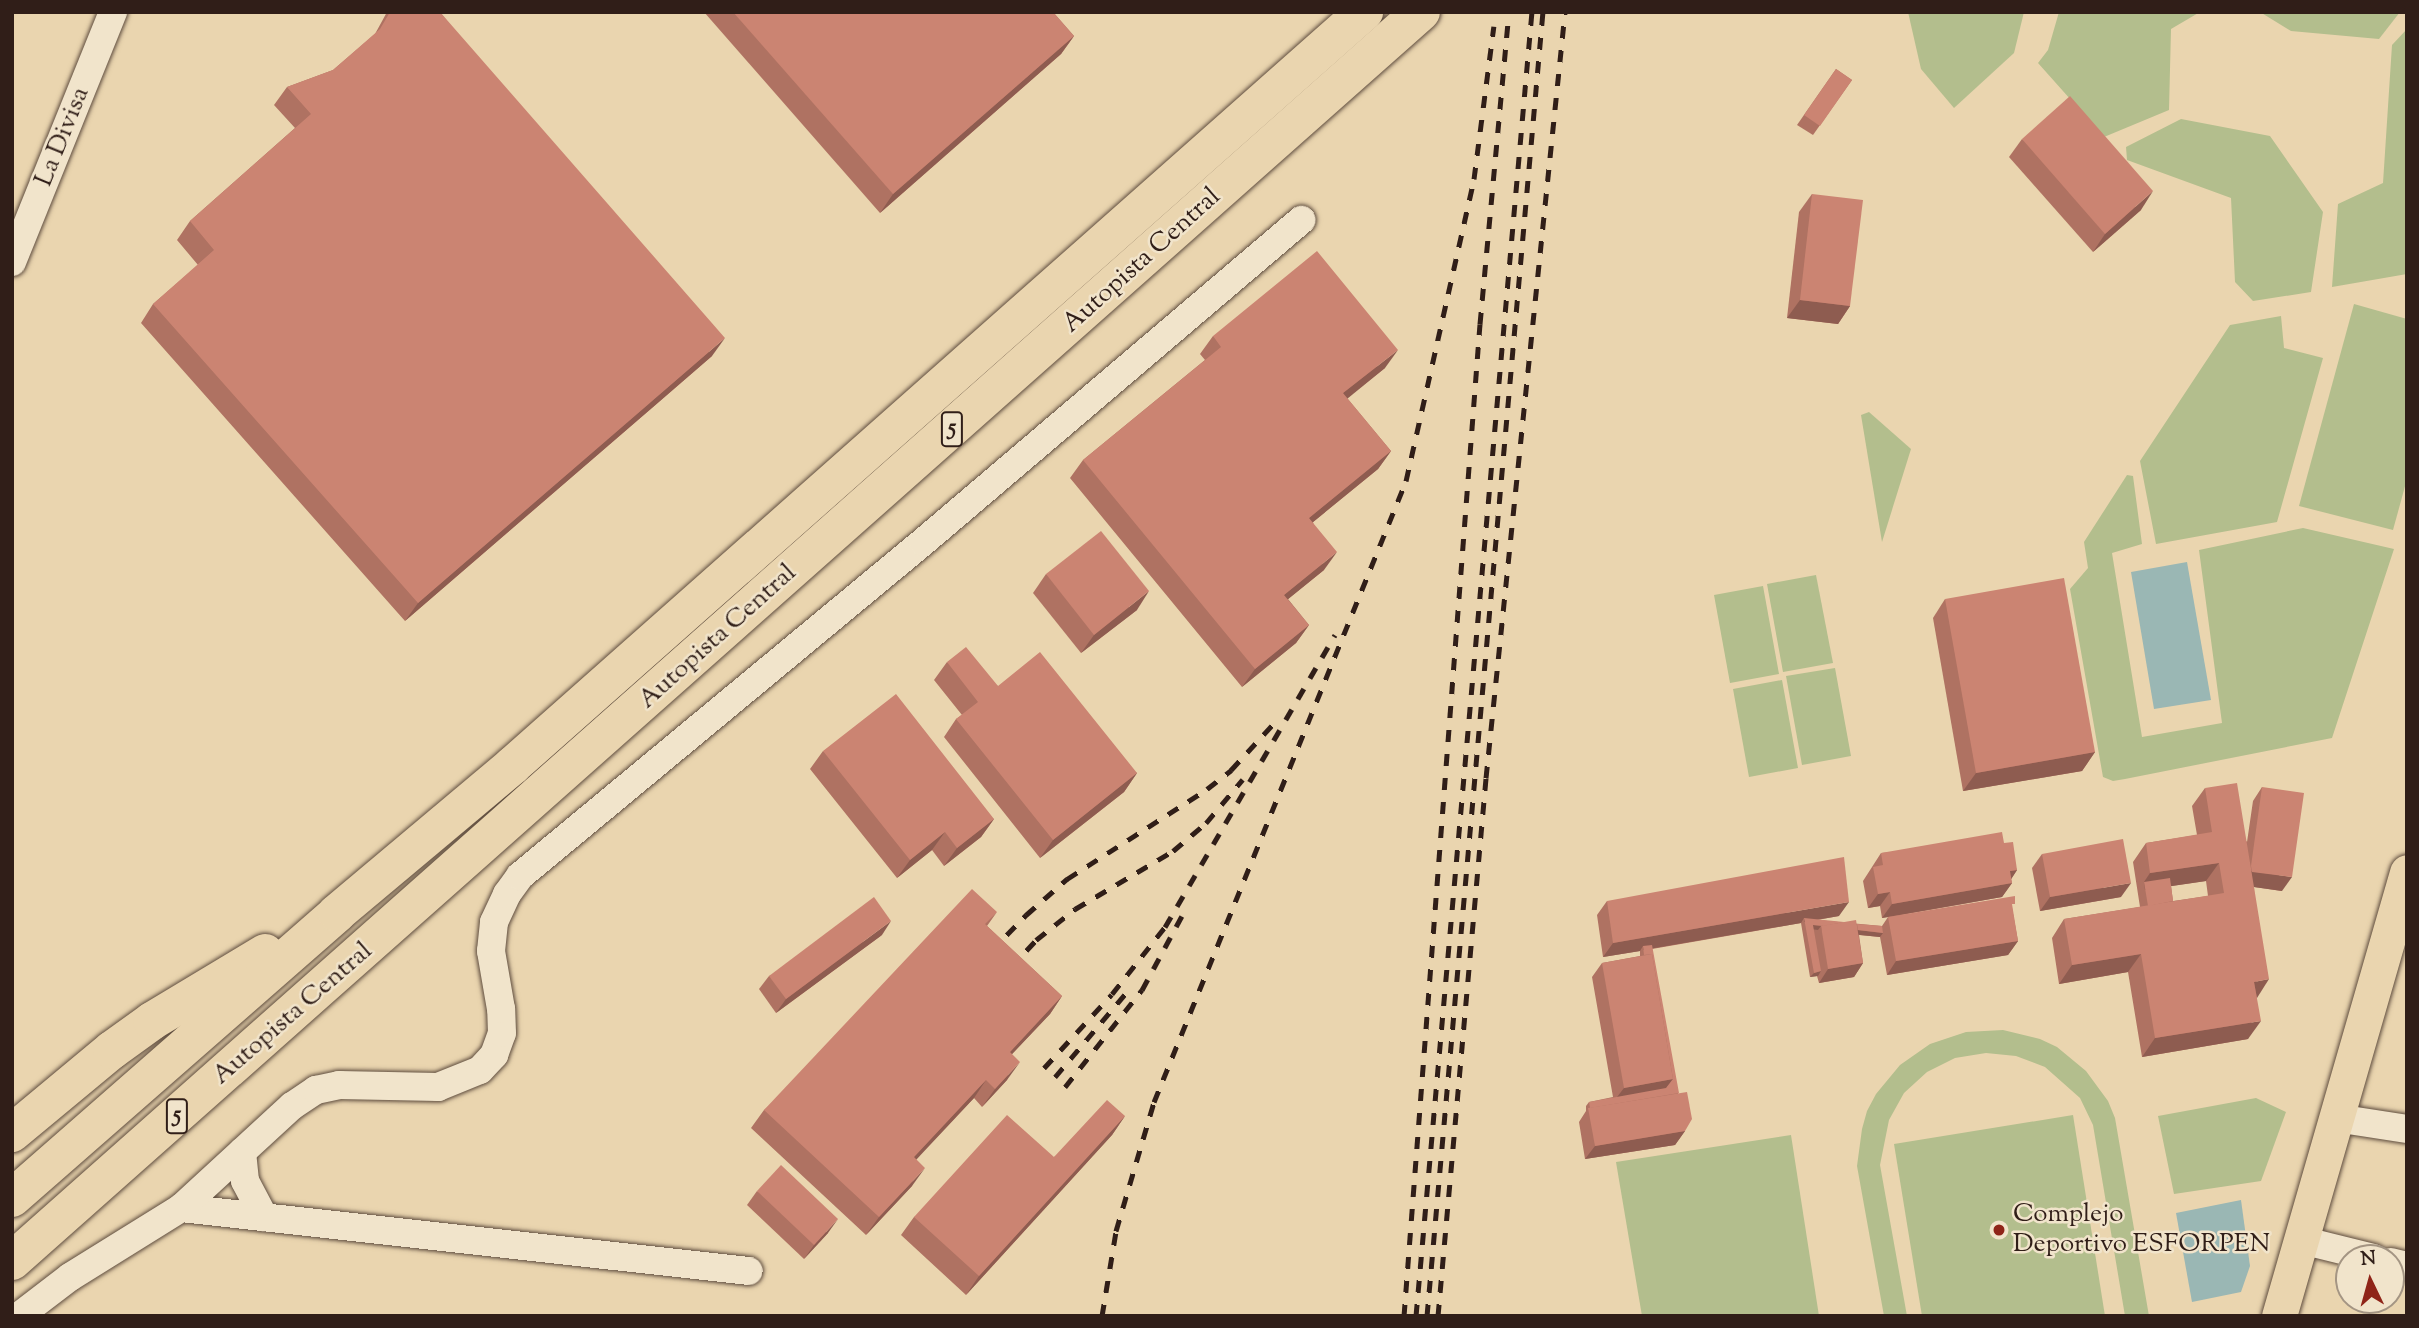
<!DOCTYPE html>
<html>
<head>
<meta charset="utf-8">
<style>
  body { margin:0 }
  #map { position:relative; width:2419px; height:1328px; overflow:hidden; background:#ead5af; font-family:"Sorts Mill Goudy",serif }
  div>[style] { position:absolute }
  .green>* { inset:0; background:#b3be8d }
  .water>* { inset:0; background:#9ab7b4 }
  .roads { filter:drop-shadow(0 0 2px #5e4c3e) drop-shadow(0 0 2px #5e4c3e) }
  .minor>* { height:28px; margin:-14px; padding:0 14px; transform-origin:14px; border-radius:14px; background:#f1e4cb }
  .major>* { height:35px; margin:-17.5px; padding:0 17.5px; transform-origin:17.5px; border-radius:17.5px; background:#ead5af }
  .highway>* { height:38px; margin:-19px; padding:0 19px; transform-origin:19px; border-radius:19px; background:#ead5af }
  .rail>* { height:5px; margin-top:-2.5px; transform-origin:0; background:repeating-linear-gradient(90deg,#301e18 0 12px,transparent 0 24px) }
  .wall>* { inset:0; background:#af7262 }
  .shaded-wall>* { inset:0; background:#8e5c50 }
  .building>* { inset:0; background:#cb8472 }
  .dots>* { width:19px; height:19px; translate:-50% -50%; box-sizing:border-box; border:4px solid #f1e4cb; border-radius:50% }
  span { translate:-50% -50%; white-space:nowrap; text-align:center; line-height:1.15; -webkit-text-stroke:5px #f1e4cb; paint-order:stroke }
  .shield-label span { padding:2px 5px; background:#f1e4cb; border:2px solid; border-radius:5px; -webkit-text-stroke-width:0 }
  .shield-label { font-size:24px; color:#301e18; font-weight:700 }
  .street-label { font-size:26px; color:#301e18 }
  .poi-label { font-size:26px; color:#301e18 }
  .left { translate:0 -50%; text-align:left }
  .frame { position:absolute; inset:0; border:14px solid #301e18; pointer-events:none }
  .north { position:absolute; left:2335px; top:1244px; width:70px; height:70px; box-sizing:border-box; background:#f1e4cb; border:2px solid #a49583; border-radius:50%; rotate:355deg; font-size:19px; font-weight:700; line-height:28px; text-align:center; color:#301e18 }
  .north::after { content:''; display:block; margin:auto; width:24px; height:32px; background:#8f2418; clip-path:polygon(50% 0,100% 100%,50% 72%,0 100%) }
</style>
</head>
<body>
<div id="map">
  <div class="green">
    <div style="clip-path:polygon(1908px 12px,2024px 12px,2014px 53px,1954px 108px,1921px 69px)"></div>
    <div style="clip-path:polygon(2059px 12px,2200px 12px,2171px 29px,2169px 110px,2104px 137px,2038px 63px,2048px 50px)"></div>
    <div style="clip-path:polygon(2260px 12px,2400px 12px,2379px 39px,2291px 31px)"></div>
    <div style="clip-path:polygon(2407px 29px,2407px 274px,2332px 287px,2338px 204px,2383px 183px,2392px 45px)"></div>
    <div style="clip-path:polygon(2181px 119px,2270px 136px,2323px 212px,2311px 292px,2253px 301px,2235px 282px,2231px 198px,2127px 160px,2126px 147px)"></div>
    <div style="clip-path:polygon(2354px 304px,2407px 319px,2407px 479px,2393px 530px,2299px 506px)"></div>
    <div style="clip-path:polygon(2281px 316px,2284px 348px,2323px 358px,2277px 522px,2156px 544px,2140px 461px,2230px 325px)"></div>
    <div style="clip-path:polygon(1869px 412px,1911px 449px,1882px 542px,1861px 415px)"></div>
    <div style="clip-path:polygon(2127px 475px,2133px 476px,2142px 544px,2112px 553px,2142px 737px,2222px 723px,2199px 550px,2303px 528px,2394px 549px,2332px 738px,2125px 779px,2113px 781px,2103px 777px,2070px 589px,2088px 568px,2084px 542px)"></div>
    <div style="clip-path:polygon(1816px 575px,1833px 663px,1783px 672px,1767px 584px)"></div>
    <div style="clip-path:polygon(1763px 586px,1779px 674px,1730px 683px,1714px 595px)"></div>
    <div style="clip-path:polygon(1835px 668px,1851px 756px,1802px 765px,1786px 676px)"></div>
    <div style="clip-path:polygon(1782px 680px,1798px 768px,1749px 777px,1733px 689px)"></div>
    <div style="clip-path:polygon(2003px 1030px,2040px 1039px,2057px 1047px,2086px 1071px,2108px 1101px,2115px 1118px,2149px 1316px,2125px 1316px,2093px 1125px,2080px 1098px,2045px 1067px,2016px 1056px,1986px 1053px,1955px 1058px,1927px 1072px,1904px 1093px,1889px 1120px,1880px 1165px,1907px 1316px,1884px 1316px,1857px 1166px,1862px 1129px,1867px 1111px,1876px 1094px,1900px 1065px,1930px 1044px,1966px 1032px)"></div>
    <div style="clip-path:polygon(2256px 1098px,2286px 1112px,2261px 1181px,2174px 1194px,2158px 1116px)"></div>
    <div style="clip-path:polygon(2073px 1115px,2105px 1316px,1922px 1316px,1894px 1144px)"></div>
    <div style="clip-path:polygon(1791px 1135px,1819px 1316px,1642px 1316px,1616px 1162px)"></div>
  </div>
  <div class="water">
    <div style="clip-path:polygon(2187px 562px,2211px 700px,2154px 709px,2131px 572px)"></div>
    <div style="clip-path:polygon(2241px 1200px,2250px 1266px,2241px 1292px,2192px 1302px,2176px 1213px)"></div>
  </div>
  <div class="roads">
    <div class="minor">
      <div style="left:12px;top:262px;width:270px;rotate:-68deg"></div>
      <div style="left:2336px;top:1118px;width:72px;rotate:8.8deg"></div>
      <div style="left:242px;top:1152px;width:29px;rotate:84deg"></div>
      <div style="left:245px;top:1181px;width:41px;rotate:62.2deg"></div>
      <div style="left:181px;top:1208px;width:571px;rotate:6.33deg"></div>
      <div style="left:2301px;top:1240px;width:75px;rotate:13.9deg"></div>
      <div style="left:2391px;top:1262px;width:16px;rotate:14deg"></div>
      <div style="left:19px;top:1316px;width:64px;rotate:-37.4deg"></div>
      <div style="left:70px;top:1277px;width:131px;rotate:-31.9deg"></div>
      <div style="left:181px;top:1208px;width:151px;rotate:-42.6deg"></div>
      <div style="left:292px;top:1106px;width:29px;rotate:-34deg"></div>
      <div style="left:316px;top:1090px;width:24px;rotate:-12deg"></div>
      <div style="left:339px;top:1085px;width:99px;rotate:1.2deg"></div>
      <div style="left:438px;top:1087px;width:45px;rotate:-22deg"></div>
      <div style="left:480px;top:1070px;width:21px;rotate:-47deg"></div>
      <div style="left:494px;top:1055px;width:23px;rotate:-70deg"></div>
      <div style="left:502px;top:1033px;width:24px;rotate:-92deg"></div>
      <div style="left:501px;top:1009px;width:59px;rotate:-99.8deg"></div>
      <div style="left:491px;top:951px;width:29px;rotate:-84deg"></div>
      <div style="left:494px;top:922px;width:31px;rotate:-65deg"></div>
      <div style="left:507px;top:894px;width:22px;rotate:-54deg"></div>
      <div style="left:520px;top:876px;width:523px;rotate:-39.65deg"></div>
      <div style="left:923px;top:542px;width:497px;rotate:-40.4deg"></div>
    </div>
    <div class="major">
      <div style="left:2279px;top:1316px;width:462px;rotate:-73.9deg"></div>
    </div>
    <div class="highway">
      <div style="left:12px;top:1133px;width:130px;rotate:-39.7deg"></div>
      <div style="left:112px;top:1050px;width:49px;rotate:-35.9deg"></div>
      <div style="left:152px;top:1021px;width:132px;rotate:-31deg"></div>
      <div style="left:12px;top:1198px;width:432px;rotate:-41.2deg"></div>
      <div style="left:337px;top:913px;width:229px;rotate:-40deg"></div>
      <div style="left:512px;top:766px;width:1138px;rotate:-41.51deg"></div>
      <div style="left:12px;top:1261px;width:1883px;rotate:-41.56deg"></div>
    </div>
  </div>
  <div class="rail">
    <div style="left:990px;top:952px;width:52px;rotate:-45.8deg"></div>
    <div style="left:1026px;top:915px;width:55px;rotate:-41.3deg"></div>
    <div style="left:1067px;top:879px;width:166px;rotate:-32.7deg"></div>
    <div style="left:1207px;top:789px;width:31px;rotate:-38deg"></div>
    <div style="left:1231px;top:770px;width:65px;rotate:-47.5deg"></div>
    <div style="left:1010px;top:968px;width:38px;rotate:-47deg"></div>
    <div style="left:1036px;top:940px;width:50px;rotate:-38.5deg"></div>
    <div style="left:1075px;top:909px;width:114px;rotate:-30.6deg"></div>
    <div style="left:1173px;top:851px;width:43px;rotate:-40.3deg"></div>
    <div style="left:1206px;top:823px;width:57px;rotate:-49.9deg"></div>
    <div style="left:1044px;top:1068px;width:100px;rotate:-47.4deg"></div>
    <div style="left:1112px;top:994px;width:85px;rotate:-51.7deg"></div>
    <div style="left:1165px;top:927px;width:338px;rotate:-59.8deg"></div>
    <div style="left:1055px;top:1077px;width:119px;rotate:-49.8deg"></div>
    <div style="left:1065px;top:1087px;width:124px;rotate:-51.6deg"></div>
    <div style="left:1142px;top:990px;width:86px;rotate:-61.7deg"></div>
    <div style="left:1102px;top:1316px;width:86px;rotate:-80.6deg"></div>
    <div style="left:1116px;top:1231px;width:134px;rotate:-73.6deg"></div>
    <div style="left:1154px;top:1102px;width:670px;rotate:-67.91deg"></div>
    <div style="left:1406px;top:481px;width:310px;rotate:-77.3deg"></div>
    <div style="left:1474px;top:179px;width:154px;rotate:-82.6deg"></div>
    <div style="left:1404px;top:1316px;width:995px;rotate:-85.62deg"></div>
    <div style="left:1480px;top:324px;width:313px;rotate:-84.7deg"></div>
    <div style="left:1416px;top:1316px;width:1309px;rotate:-84.92deg"></div>
    <div style="left:1427px;top:1316px;width:1309px;rotate:-84.92deg"></div>
    <div style="left:1438px;top:1316px;width:540px;rotate:-84.9deg"></div>
    <div style="left:1486px;top:778px;width:770px;rotate:-84.11deg"></div>
  </div>
  <div class="wall">
    <div style="clip-path:polygon(387px 12px,440px 12px,712px 356px,405px 621px,141px 323px,153px 304px,198px 265px,177px 240px,190px 221px,295px 128px,274px 105px,287px 87px,333px 70px,375px 34px)"></div>
    <div style="clip-path:polygon(704px 12px,1053px 12px,1074px 36px,1061px 54px,880px 213px)"></div>
    <div style="clip-path:polygon(1836px 69px,1852px 80px,1813px 135px,1797px 125px)"></div>
    <div style="clip-path:polygon(2022px 139px,2141px 210px,2093px 252px,2009px 157px)"></div>
    <div style="clip-path:polygon(1812px 194px,1850px 306px,1838px 324px,1787px 318px,1799px 212px)"></div>
    <div style="clip-path:polygon(1213px 336px,1385px 368px,1347px 398px,1391px 451px,1378px 469px,1313px 522px,1324px 570px,1288px 599px,1309px 625px,1296px 643px,1242px 687px,1070px 478px,1083px 460px,1205px 360px,1200px 354px)"></div>
    <div style="clip-path:polygon(1046px 574px,1137px 610px,1081px 653px,1033px 593px)"></div>
    <div style="clip-path:polygon(1945px 599px,2095px 752px,2082px 771px,1963px 791px,1933px 618px)"></div>
    <div style="clip-path:polygon(947px 662px,998px 686px,1137px 773px,1124px 792px,1040px 858px,944px 737px,956px 719px,962px 715px,934px 680px)"></div>
    <div style="clip-path:polygon(823px 751px,994px 819px,981px 837px,944px 866px,932px 850px,897px 878px,810px 769px)"></div>
    <div style="clip-path:polygon(evenodd,2262px 787px,2282px 891px,2254px 887px,2257px 997px,2248px 1039px,2142px 1057px,2128px 972px,2059px 984px,2052px 938px,2064px 919px,2140px 907px,2133px 862px,2146px 843px,2197px 835px,2192px 806px,2205px 788px,2247px 842px,2253px 801px,2262px 787px,2206px 881px,2208px 896px,2173px 901px,2171px 886px,2206px 881px)"></div>
    <div style="clip-path:polygon(2004px 843px,2017px 870px,2011px 879px,2012px 883px,2002px 897px,1902px 915px,2012px 908px,2018px 941px,2008px 955px,1887px 975px,1880px 937px,1859px 935px,1863px 963px,1854px 977px,1819px 983px,1817px 976px,1810px 977px,1801px 923px,1652px 949px,1685px 1131px,1675px 1145px,1585px 1159px,1579px 1122px,1586px 1111px,1586px 1106px,1589px 1102px,1613px 1097px,1592px 977px,1602px 963px,1640px 956px,1640px 951px,1603px 957px,1597px 915px,1607px 901px,1839px 916px,1817px 920px,1882px 926px,1888px 917px,1882px 918px,1880px 906px,1868px 908px,1863px 881px,1881px 853px)"></div>
    <div style="clip-path:polygon(2042px 854px,2121px 897px,2040px 911px,2032px 868px)"></div>
    <div style="clip-path:polygon(997px 912px,987px 926px,1062px 996px,1050px 1014px,1012px 1054px,1007px 1080px,982px 1107px,974px 1098px,916px 1159px,912px 1186px,866px 1235px,751px 1128px,764px 1110px)"></div>
    <div style="clip-path:polygon(882px 935px,776px 1013px,759px 989px,769px 976px)"></div>
    <div style="clip-path:polygon(1125px 1116px,1112px 1135px,966px 1295px,901px 1235px,914px 1217px,1054px 1157px)"></div>
    <div style="clip-path:polygon(757px 1191px,828px 1233px,804px 1259px,747px 1205px)"></div>
  </div>
  <div class="shaded-wall">
    <div style="clip-path:polygon(1074px 36px,1061px 54px,880px 213px,893px 194px)"></div>
    <div style="clip-path:polygon(2153px 191px,2141px 210px,2093px 252px,2105px 234px)"></div>
    <div style="clip-path:polygon(1800px 300px,1850px 306px,1838px 324px,1787px 318px)"></div>
    <div style="clip-path:polygon(725px 338px,712px 356px,405px 621px,418px 603px)"></div>
    <div style="clip-path:polygon(1398px 350px,1385px 368px,1331px 412px,1343px 393px)"></div>
    <div style="clip-path:polygon(1391px 451px,1378px 469px,1296px 536px,1309px 518px)"></div>
    <div style="clip-path:polygon(1337px 552px,1324px 570px,1271px 613px,1284px 595px)"></div>
    <div style="clip-path:polygon(1149px 591px,1137px 610px,1081px 653px,1094px 635px)"></div>
    <div style="clip-path:polygon(1309px 625px,1296px 643px,1242px 687px,1255px 669px)"></div>
    <div style="clip-path:polygon(2095px 752px,2082px 771px,1963px 791px,1976px 773px)"></div>
    <div style="clip-path:polygon(1137px 773px,1124px 792px,1040px 858px,1053px 840px)"></div>
    <div style="clip-path:polygon(994px 819px,981px 837px,944px 866px,957px 848px)"></div>
    <div style="clip-path:polygon(945px 832px,932px 850px,897px 878px,910px 860px)"></div>
    <div style="clip-path:polygon(2219px 863px,2206px 881px,2145px 890px,2144px 882px,2150px 873px)"></div>
    <div style="clip-path:polygon(2017px 870px,2008px 884px,2010px 871px)"></div>
    <div style="clip-path:polygon(2250px 871px,2292px 877px,2282px 891px,2240px 885px)"></div>
    <div style="clip-path:polygon(2012px 883px,2002px 897px,1882px 918px,1892px 904px)"></div>
    <div style="clip-path:polygon(2131px 883px,2121px 897px,2040px 911px,2050px 897px)"></div>
    <div style="clip-path:polygon(1890px 892px,1880px 906px,1868px 908px,1878px 894px)"></div>
    <div style="clip-path:polygon(1849px 902px,1839px 916px,1804px 922px,1804px 918px,1801px 923px,1643px 950px,1643px 946px,1640px 951px,1603px 957px,1613px 943px)"></div>
    <div style="clip-path:polygon(891px 921px,882px 935px,776px 1013px,786px 999px)"></div>
    <div style="clip-path:polygon(1813px 925px,1883px 933px,1880px 937px,1822px 931px,1821px 926px,1818px 930px,1810px 929px)"></div>
    <div style="clip-path:polygon(2018px 941px,2008px 955px,1887px 975px,1896px 961px)"></div>
    <div style="clip-path:polygon(2141px 954px,2128px 972px,2059px 984px,2072px 965px)"></div>
    <div style="clip-path:polygon(1863px 963px,1854px 977px,1819px 983px,1828px 969px)"></div>
    <div style="clip-path:polygon(1821px 971px,1818px 976px,1810px 977px,1814px 973px)"></div>
    <div style="clip-path:polygon(2269px 979px,2257px 998px,2254px 982px)"></div>
    <div style="clip-path:polygon(1062px 996px,1050px 1014px,997px 1070px,1010px 1052px)"></div>
    <div style="clip-path:polygon(2261px 1021px,2248px 1039px,2142px 1057px,2155px 1038px)"></div>
    <div style="clip-path:polygon(1020px 1062px,1007px 1080px,982px 1107px,995px 1089px)"></div>
    <div style="clip-path:polygon(1673px 1079px,1663px 1093px,1614px 1101px,1624px 1088px)"></div>
    <div style="clip-path:polygon(986px 1080px,974px 1098px,901px 1176px,914px 1157px)"></div>
    <div style="clip-path:polygon(1125px 1116px,1112px 1135px,966px 1295px,979px 1276px)"></div>
    <div style="clip-path:polygon(1685px 1131px,1675px 1145px,1585px 1159px,1595px 1146px)"></div>
    <div style="clip-path:polygon(925px 1168px,912px 1186px,866px 1235px,879px 1217px)"></div>
    <div style="clip-path:polygon(838px 1219px,828px 1233px,804px 1259px,814px 1245px)"></div>
  </div>
  <div class="building">
    <div style="clip-path:polygon(390px 12px,440px 12px,725px 338px,418px 603px,153px 304px,214px 250px,190px 221px,311px 114px,287px 87px,333px 70px,380px 29px)"></div>
    <div style="clip-path:polygon(733px 12px,1053px 12px,1074px 36px,893px 194px)"></div>
    <div style="clip-path:polygon(1836px 69px,1852px 80px,1820px 126px,1804px 115px)"></div>
    <div style="clip-path:polygon(2070px 96px,2153px 191px,2105px 234px,2022px 139px)"></div>
    <div style="clip-path:polygon(1812px 194px,1863px 200px,1850px 306px,1800px 300px)"></div>
    <div style="clip-path:polygon(1317px 251px,1398px 350px,1343px 393px,1391px 451px,1309px 518px,1337px 552px,1284px 595px,1309px 625px,1255px 669px,1083px 460px,1221px 347px,1213px 336px)"></div>
    <div style="clip-path:polygon(1101px 531px,1149px 591px,1094px 635px,1046px 574px)"></div>
    <div style="clip-path:polygon(2064px 578px,2095px 752px,1976px 773px,1945px 599px)"></div>
    <div style="clip-path:polygon(966px 647px,998px 686px,1040px 652px,1137px 773px,1053px 840px,956px 719px,978px 702px,947px 662px)"></div>
    <div style="clip-path:polygon(896px 694px,994px 819px,957px 848px,945px 832px,910px 860px,823px 751px)"></div>
    <div style="clip-path:polygon(2237px 783px,2269px 979px,2254px 982px,2261px 1021px,2155px 1038px,2141px 954px,2072px 965px,2064px 919px,2224px 893px,2219px 863px,2150px 873px,2146px 843px,2212px 832px,2205px 788px)"></div>
    <div style="clip-path:polygon(2262px 787px,2304px 793px,2292px 877px,2252px 872px,2251px 866px)"></div>
    <div style="clip-path:polygon(2002px 832px,2004px 843px,2013px 842px,2017px 870px,2010px 871px,2012px 883px,1892px 904px,1890px 892px,1878px 894px,1873px 867px,1883px 865px,1881px 853px)"></div>
    <div style="clip-path:polygon(2123px 839px,2131px 883px,2050px 897px,2042px 854px)"></div>
    <div style="clip-path:polygon(1844px 857px,1849px 902px,1613px 943px,1607px 901px)"></div>
    <div style="clip-path:polygon(2170px 878px,2173px 901px,2148px 906px,2144px 882px)"></div>
    <div style="clip-path:polygon(972px 889px,997px 912px,985px 924px,1062px 996px,1010px 1052px,1020px 1062px,995px 1089px,986px 1080px,914px 1157px,925px 1168px,879px 1217px,764px 1110px)"></div>
    <div style="clip-path:polygon(2015px 896px,2015px 904px,2012px 904px,2018px 941px,1896px 961px,1888px 917px)"></div>
    <div style="clip-path:polygon(874px 897px,891px 921px,786px 999px,769px 976px)"></div>
    <div style="clip-path:polygon(1804px 918px,1844px 922px,1824px 926px,1813px 925px,1821px 971px,1814px 973px)"></div>
    <div style="clip-path:polygon(1856px 920px,1863px 963px,1828px 969px,1821px 926px)"></div>
    <div style="clip-path:polygon(1857px 924px,1882px 926px,1883px 933px,1858px 930px)"></div>
    <div style="clip-path:polygon(1652px 945px,1679px 1093px,1590px 1108px,1589px 1102px,1666px 1088px,1673px 1079px,1652px 954px,1644px 955px,1643px 946px)"></div>
    <div style="clip-path:polygon(1652px 954px,1673px 1079px,1624px 1088px,1602px 963px)"></div>
    <div style="clip-path:polygon(1687px 1092px,1692px 1119px,1685px 1131px,1595px 1146px,1588px 1108px)"></div>
    <div style="clip-path:polygon(1107px 1100px,1125px 1116px,979px 1276px,914px 1217px,1007px 1115px,1054px 1157px)"></div>
    <div style="clip-path:polygon(781px 1165px,838px 1219px,814px 1245px,757px 1191px)"></div>
  </div>
  <div class="dots">
    <div style="left:1999px;top:1230px;background:#8f2418"></div>
  </div>
  <div class="shield-label">
    <span style="left:952px;top:429px">5</span>
    <span style="left:177px;top:1116px">5</span>
  </div>
  <div class="street-label">
    <span style="left:63px;top:137px;rotate:-68deg">La Divisa</span>
    <span style="left:1142px;top:261px;rotate:-42deg">Autopista Central</span>
    <span style="left:718px;top:637px;rotate:-42deg">Autopista Central</span>
    <span style="left:293px;top:1014px;rotate:-41deg">Autopista Central</span>
  </div>
  <div class="poi-label">
    <span class="left" style="left:2013px;top:1230px">Complejo<br>Deportivo ESFORPEN</span>
  </div>
  <div class="frame"></div>
  <div class="north">N</div>
</div>
</body>
</html>
